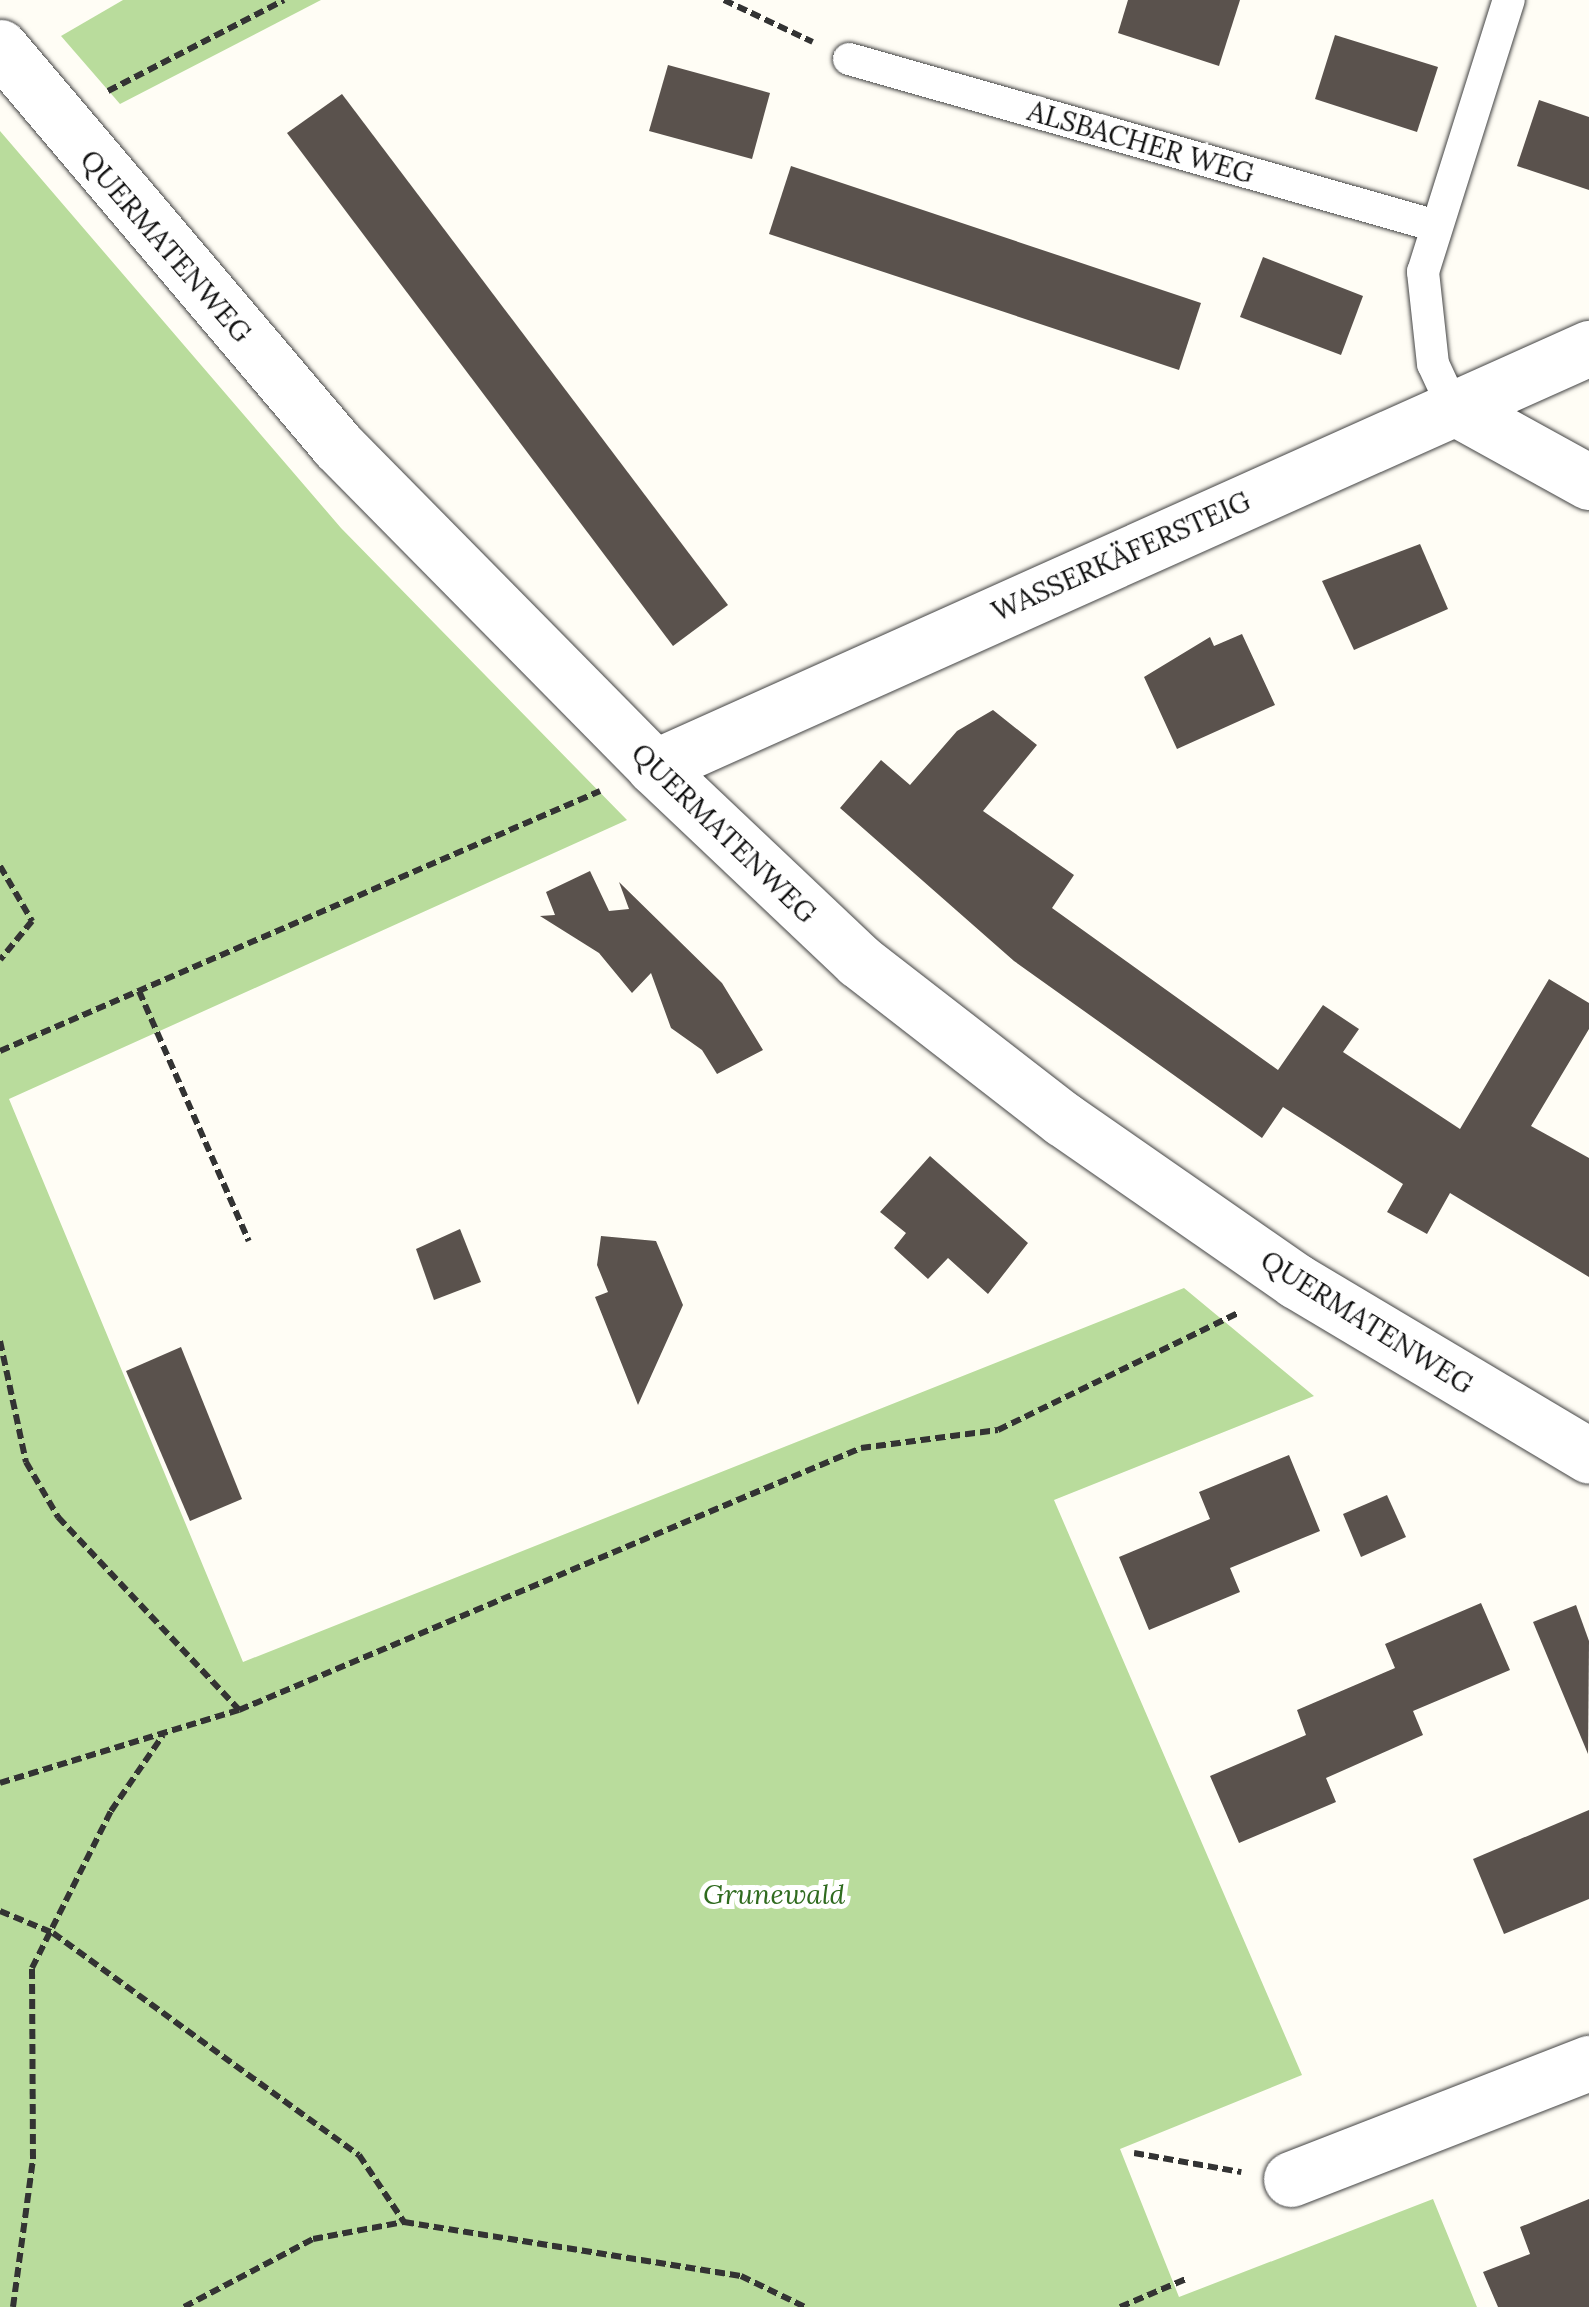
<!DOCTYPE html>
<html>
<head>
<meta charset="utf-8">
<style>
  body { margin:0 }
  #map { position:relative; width:1589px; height:2307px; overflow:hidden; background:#fffdf5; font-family:Lora,serif }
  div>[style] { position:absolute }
  .forest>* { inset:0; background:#b9dc9c }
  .building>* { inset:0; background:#5a524d }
  .path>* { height:6px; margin-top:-3px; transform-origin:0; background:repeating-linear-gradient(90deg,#333 0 10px,transparent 0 15px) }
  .roads { filter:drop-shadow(0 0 2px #444) drop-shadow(0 0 2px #444) }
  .lane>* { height:32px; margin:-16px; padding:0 16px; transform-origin:16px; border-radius:16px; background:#fff }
  .street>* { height:55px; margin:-27.5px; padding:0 27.5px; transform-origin:27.5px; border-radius:27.5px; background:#fff }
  span { translate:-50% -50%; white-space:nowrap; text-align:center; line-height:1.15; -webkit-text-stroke:10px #fff; paint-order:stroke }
  .street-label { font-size:28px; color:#111 }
  .park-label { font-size:28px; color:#2f6b1f; font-style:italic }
</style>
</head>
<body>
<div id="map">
  <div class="forest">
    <div style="clip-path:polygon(123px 0,321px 0,120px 104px,61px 36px)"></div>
    <div style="clip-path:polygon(0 131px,341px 528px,627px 820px,9px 1099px,243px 1662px,1184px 1288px,1314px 1396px,1054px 1500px,1302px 2075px,1120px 2149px,1179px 2297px,1433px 2199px,1477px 2307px,0 2307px)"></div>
  </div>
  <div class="building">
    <div style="clip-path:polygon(1128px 0,1240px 0,1219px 66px,1118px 33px)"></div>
    <div style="clip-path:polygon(1335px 35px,1438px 67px,1417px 132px,1315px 99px)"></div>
    <div style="clip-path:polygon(668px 65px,770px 93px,752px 159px,649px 131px)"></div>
    <div style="clip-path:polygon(342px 94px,728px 605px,673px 646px,287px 133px)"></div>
    <div style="clip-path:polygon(1539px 100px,1589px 117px,1589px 190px,1517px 166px)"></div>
    <div style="clip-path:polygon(791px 166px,1201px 303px,1179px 370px,769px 234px)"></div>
    <div style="clip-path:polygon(1263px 257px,1363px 296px,1341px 355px,1240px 317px)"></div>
    <div style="clip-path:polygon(1420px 544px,1448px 609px,1354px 650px,1322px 581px)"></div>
    <div style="clip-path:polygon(1242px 634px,1275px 705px,1177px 749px,1144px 677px,1210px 637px,1214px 646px)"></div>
    <div style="clip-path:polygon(993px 710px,1037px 745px,983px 811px,1074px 875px,1052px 908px,1278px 1070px,1323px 1005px,1359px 1029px,1343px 1052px,1460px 1129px,1549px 979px,1589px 1003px,1589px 1029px,1531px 1126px,1589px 1158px,1589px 1277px,1450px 1193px,1427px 1234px,1387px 1212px,1403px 1184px,1283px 1107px,1262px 1138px,1014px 961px,840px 808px,881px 760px,910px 785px,957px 731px)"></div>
    <div style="clip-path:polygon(590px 871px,609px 911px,629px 909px,619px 882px,722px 983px,763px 1050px,717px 1074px,702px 1050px,671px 1028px,651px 973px,632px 993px,599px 953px,540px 916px,555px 915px,546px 892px)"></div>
    <div style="clip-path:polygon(930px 1156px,1028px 1243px,988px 1294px,948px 1258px,928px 1279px,894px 1248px,906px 1233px,880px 1212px)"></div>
    <div style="clip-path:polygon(460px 1229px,481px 1282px,434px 1300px,416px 1249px)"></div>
    <div style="clip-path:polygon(601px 1236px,656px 1241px,683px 1305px,638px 1405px,595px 1297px,608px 1292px,597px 1265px)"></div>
    <div style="clip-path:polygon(181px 1347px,242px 1499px,190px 1521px,126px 1371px)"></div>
    <div style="clip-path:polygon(1289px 1455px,1320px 1531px,1230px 1568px,1240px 1592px,1149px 1630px,1119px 1557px,1210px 1519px,1199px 1492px)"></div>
    <div style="clip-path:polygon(1387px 1495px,1406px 1537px,1361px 1557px,1343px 1514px)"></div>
    <div style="clip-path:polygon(1481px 1603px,1510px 1670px,1413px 1711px,1423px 1735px,1326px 1778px,1336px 1802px,1239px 1843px,1210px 1776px,1306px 1735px,1297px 1710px,1395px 1668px,1385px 1644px)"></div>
    <div style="clip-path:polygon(1576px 1605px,1589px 1641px,1588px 1754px,1533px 1622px)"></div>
    <div style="clip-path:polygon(1589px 1810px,1589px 1899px,1504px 1934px,1473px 1859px)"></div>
    <div style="clip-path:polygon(1589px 2199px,1589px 2307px,1498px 2307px,1483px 2272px,1530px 2254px,1520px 2227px)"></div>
  </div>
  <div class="path">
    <div style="left:724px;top:0;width:98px;rotate:25.3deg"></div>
    <div style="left:108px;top:91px;width:198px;rotate:-27.3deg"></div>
    <div style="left:0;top:866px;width:64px;rotate:59.8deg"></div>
    <div style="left:32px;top:921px;width:50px;rotate:129.4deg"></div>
    <div style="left:139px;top:991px;width:273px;rotate:66.3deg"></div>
    <div style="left:0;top:1051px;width:654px;rotate:-23.43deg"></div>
    <div style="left:0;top:1341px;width:124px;rotate:77.9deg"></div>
    <div style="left:26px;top:1462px;width:64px;rotate:59.8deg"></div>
    <div style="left:58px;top:1517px;width:265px;rotate:46.8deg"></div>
    <div style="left:0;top:1783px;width:250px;rotate:-17deg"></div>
    <div style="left:239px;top:1710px;width:675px;rotate:-22.84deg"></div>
    <div style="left:861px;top:1448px;width:138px;rotate:-7.5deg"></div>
    <div style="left:998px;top:1430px;width:267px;rotate:-26deg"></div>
    <div style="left:0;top:1911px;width:57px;rotate:22.5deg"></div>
    <div style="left:53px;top:1933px;width:378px;rotate:36deg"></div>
    <div style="left:359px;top:2155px;width:81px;rotate:56.1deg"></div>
    <div style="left:1134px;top:2153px;width:109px;rotate:10.1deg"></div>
    <div style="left:13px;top:2307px;width:149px;rotate:-82.3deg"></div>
    <div style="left:33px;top:2159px;width:191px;rotate:-90.3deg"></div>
    <div style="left:32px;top:1968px;width:176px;rotate:-63.3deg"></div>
    <div style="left:111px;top:1811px;width:92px;rotate:-55.6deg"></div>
    <div style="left:184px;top:2307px;width:146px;rotate:-27.8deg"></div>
    <div style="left:313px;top:2239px;width:93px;rotate:-10.6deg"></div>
    <div style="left:404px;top:2222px;width:341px;rotate:9.1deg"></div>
    <div style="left:741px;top:2276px;width:71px;rotate:25.8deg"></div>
    <div style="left:1120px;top:2307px;width:72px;rotate:-23deg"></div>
  </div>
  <div class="roads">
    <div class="lane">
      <div style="left:849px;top:59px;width:607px;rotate:15.87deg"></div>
      <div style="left:1453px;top:407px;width:47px;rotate:-114.9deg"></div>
      <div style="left:1433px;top:364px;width:93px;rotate:-96.2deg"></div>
      <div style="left:1423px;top:272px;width:285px;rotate:-72.5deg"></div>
    </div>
    <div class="street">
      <div style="left:0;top:47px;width:523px;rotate:49.73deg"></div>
      <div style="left:338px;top:446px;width:450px;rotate:45.4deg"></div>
      <div style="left:654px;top:767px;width:282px;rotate:43.4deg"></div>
      <div style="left:859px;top:961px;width:258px;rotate:37.8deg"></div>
      <div style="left:1063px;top:1119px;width:284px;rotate:34.8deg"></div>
      <div style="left:1296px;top:1281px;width:341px;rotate:30.8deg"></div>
      <div style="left:1453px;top:407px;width:155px;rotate:28.9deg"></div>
      <div style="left:654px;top:767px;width:1025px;rotate:-24.14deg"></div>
      <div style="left:1291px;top:2179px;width:320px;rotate:-21.3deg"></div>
    </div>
  </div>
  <div class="street-label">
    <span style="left:1141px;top:142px;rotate:16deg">ALSBACHER WEG</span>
    <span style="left:166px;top:246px;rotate:49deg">QUERMATENWEG</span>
    <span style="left:1121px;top:556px;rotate:-24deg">WASSERKÄFERSTEIG</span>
    <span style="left:724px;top:833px;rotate:44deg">QUERMATENWEG</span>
    <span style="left:1367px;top:1322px;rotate:32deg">QUERMATENWEG</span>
  </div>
  <div class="park-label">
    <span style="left:774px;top:1894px">Grunewald</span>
  </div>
</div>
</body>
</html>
